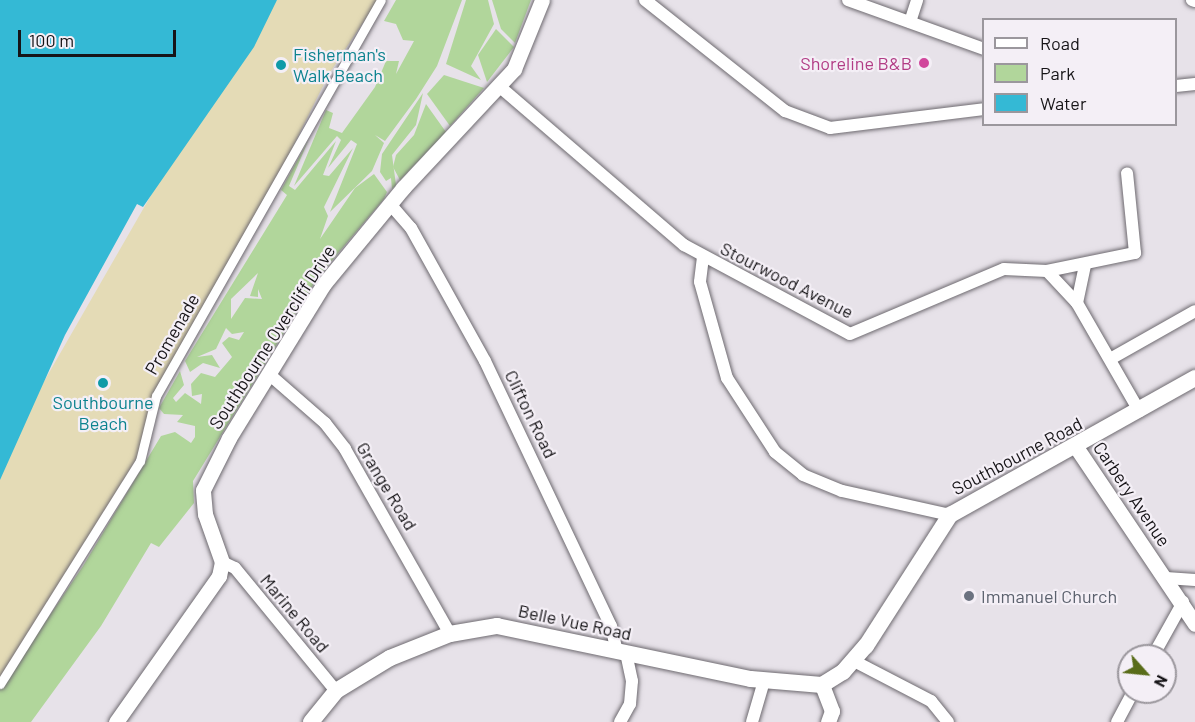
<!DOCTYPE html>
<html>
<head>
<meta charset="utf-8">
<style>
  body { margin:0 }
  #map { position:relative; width:1195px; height:722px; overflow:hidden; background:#e7e2e9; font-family:Barlow,sans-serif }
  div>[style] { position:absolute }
  .green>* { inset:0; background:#b1d69b }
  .sand>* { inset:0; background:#e4dbb6 }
  .water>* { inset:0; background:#34b9d5 }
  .roads { filter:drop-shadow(0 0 2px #6e6a70) drop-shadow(0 0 2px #6e6a70) }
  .pedestrian>* { height:9px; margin:-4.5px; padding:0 4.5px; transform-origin:4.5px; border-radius:4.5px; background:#fff }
  .minor>* { height:12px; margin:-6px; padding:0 6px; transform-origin:6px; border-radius:6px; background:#fff }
  .tertiary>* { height:15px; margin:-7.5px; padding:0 7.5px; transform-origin:7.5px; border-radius:7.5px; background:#fff }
  .secondary>* { height:16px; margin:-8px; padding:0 8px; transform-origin:8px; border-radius:8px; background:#fff }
  .dots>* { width:16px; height:16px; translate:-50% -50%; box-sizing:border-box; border:3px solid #f4eff6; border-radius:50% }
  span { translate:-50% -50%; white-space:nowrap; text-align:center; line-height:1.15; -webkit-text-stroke:4.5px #f4eff6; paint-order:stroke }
  .culture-label { font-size:18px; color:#0d838f }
  .left { translate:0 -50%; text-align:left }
  .hotel-label { font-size:18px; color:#b23c85 }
  .right { translate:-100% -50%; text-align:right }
  .street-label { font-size:18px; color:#161417 }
  .worship-label { font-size:18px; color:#5b616d }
  .legend { position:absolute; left:982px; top:18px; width:195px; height:108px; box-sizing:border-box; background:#f4eff6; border:2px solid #9b979d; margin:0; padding:8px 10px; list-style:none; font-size:18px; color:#161417 }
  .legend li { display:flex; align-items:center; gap:12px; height:30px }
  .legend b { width:30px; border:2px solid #9b979d }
  .north { position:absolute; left:1117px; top:644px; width:60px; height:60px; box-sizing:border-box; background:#f4eff6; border:2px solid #9b979d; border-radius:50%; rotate:117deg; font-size:16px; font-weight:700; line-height:24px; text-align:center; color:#161417 }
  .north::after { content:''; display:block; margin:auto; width:21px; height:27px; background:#596c19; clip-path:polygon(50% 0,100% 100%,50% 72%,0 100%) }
  .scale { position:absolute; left:18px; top:30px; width:158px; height:27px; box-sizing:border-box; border:3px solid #161417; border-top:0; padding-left:8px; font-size:18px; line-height:21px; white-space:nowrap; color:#161417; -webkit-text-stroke:4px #f4eff6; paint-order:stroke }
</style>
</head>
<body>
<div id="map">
  <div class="green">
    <div style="clip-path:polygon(396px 0,462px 0,437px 66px,416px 99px,385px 141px,375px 135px,384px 143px,372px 171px,330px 212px,357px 144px,351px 140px,328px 168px,341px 140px,337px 136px,294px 186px,326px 110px,333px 113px,329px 128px,342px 133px,375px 87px,386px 61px,399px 61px,396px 74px,414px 41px,403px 40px,396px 24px,384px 21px)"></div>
    <div style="clip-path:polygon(466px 0,488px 0,494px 24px,471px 66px,481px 80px,446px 64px)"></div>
    <div style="clip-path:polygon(492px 0,531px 0,515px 43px,501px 29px)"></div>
    <div style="clip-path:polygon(496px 29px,514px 47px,487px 82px,478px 55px)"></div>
    <div style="clip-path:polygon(444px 75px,484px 88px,450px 126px,427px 94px)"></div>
    <div style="clip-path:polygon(423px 93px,416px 125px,392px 155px,396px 185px,392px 189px,391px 178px,386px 181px,380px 172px,382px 154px)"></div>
    <div style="clip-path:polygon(426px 104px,446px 132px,400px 180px,393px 167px,396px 155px,414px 135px)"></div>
    <div style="clip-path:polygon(evenodd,309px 139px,289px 186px,295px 190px,336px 141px,323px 175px,329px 176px,353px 148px,324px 207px,328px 216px,320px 239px,355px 188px,374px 174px,387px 192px,384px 199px,318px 277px,193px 481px,194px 503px,159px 547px,151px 543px,101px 626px,31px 722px,0 722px,0 689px,83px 566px,161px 436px,175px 432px,191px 443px,195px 437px,195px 426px,177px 422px,183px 415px,164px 414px,159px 408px,180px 371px,184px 385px,173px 398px,176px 402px,185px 393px,201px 404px,202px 394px,192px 396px,191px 384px,201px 373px,215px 377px,232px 357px,222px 343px,229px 337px,239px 340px,244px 332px,232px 334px,226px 328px,216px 349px,197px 357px,212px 355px,220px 368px,203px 363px,190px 372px,185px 361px,287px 195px,281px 190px,309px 139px,258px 273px,250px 296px,258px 297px,258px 289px,262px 299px,245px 298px,231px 319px,231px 299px,258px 273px)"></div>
  </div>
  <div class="sand">
    <div style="clip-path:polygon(277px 0,378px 0,329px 74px,244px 245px,156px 396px,149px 438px,0 684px,0 458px,219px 77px)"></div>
  </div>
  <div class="water">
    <div style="clip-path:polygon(0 0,277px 0,254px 47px,143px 207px,137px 204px,65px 335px,0 480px)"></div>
  </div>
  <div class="roads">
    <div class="pedestrian">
      <div style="left:0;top:684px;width:263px;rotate:-57.9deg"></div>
      <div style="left:140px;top:461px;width:67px;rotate:-76.2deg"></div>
      <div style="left:156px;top:396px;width:455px;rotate:-60.4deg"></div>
    </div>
    <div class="minor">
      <div style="left:645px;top:0;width:179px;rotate:38.4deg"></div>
      <div style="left:785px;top:111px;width:48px;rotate:20.7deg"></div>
      <div style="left:830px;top:128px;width:155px;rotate:-7deg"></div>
      <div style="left:848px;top:0;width:145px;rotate:19.8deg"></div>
      <div style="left:1192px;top:0;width:3px;rotate:18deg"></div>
      <div style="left:910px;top:22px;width:23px;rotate:-72deg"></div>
      <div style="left:499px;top:86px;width:244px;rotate:40.7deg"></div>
      <div style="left:684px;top:245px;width:188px;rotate:28.2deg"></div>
      <div style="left:850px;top:334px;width:167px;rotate:-22.9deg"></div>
      <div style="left:1004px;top:269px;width:43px;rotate:2.7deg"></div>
      <div style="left:1047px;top:271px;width:44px;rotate:46.8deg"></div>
      <div style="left:1077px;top:303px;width:125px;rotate:60.1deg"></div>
      <div style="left:1176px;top:86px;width:19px;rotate:-6deg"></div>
      <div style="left:390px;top:204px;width:32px;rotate:49deg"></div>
      <div style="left:411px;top:228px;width:152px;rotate:60.9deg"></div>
      <div style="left:485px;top:361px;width:293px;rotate:64.6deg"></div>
      <div style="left:611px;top:626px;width:26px;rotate:77deg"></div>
      <div style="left:703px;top:257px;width:25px;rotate:97deg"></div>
      <div style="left:700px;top:282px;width:100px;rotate:74.3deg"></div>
      <div style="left:727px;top:378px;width:88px;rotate:57deg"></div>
      <div style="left:775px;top:452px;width:36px;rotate:39deg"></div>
      <div style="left:803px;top:475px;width:42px;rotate:22.3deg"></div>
      <div style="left:842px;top:491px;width:111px;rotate:12.5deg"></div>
      <div style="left:1047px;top:271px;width:90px;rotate:-11.6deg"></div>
      <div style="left:1135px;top:253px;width:80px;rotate:-95.7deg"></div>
      <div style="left:1077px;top:303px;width:39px;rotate:-78deg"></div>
      <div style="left:1112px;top:358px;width:95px;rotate:-29.5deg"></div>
      <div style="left:270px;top:375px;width:73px;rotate:41.1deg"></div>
      <div style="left:325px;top:423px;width:33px;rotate:52deg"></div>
      <div style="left:345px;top:449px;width:213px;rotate:60.4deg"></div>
      <div style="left:222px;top:562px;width:14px;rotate:25deg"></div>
      <div style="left:235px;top:568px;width:159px;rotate:50.6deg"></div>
      <div style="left:1166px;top:578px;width:29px;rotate:4deg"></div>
      <div style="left:1153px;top:656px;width:62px;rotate:-60.9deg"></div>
      <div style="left:854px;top:661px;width:87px;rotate:27.5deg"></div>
      <div style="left:931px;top:701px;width:27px;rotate:51deg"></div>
      <div style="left:620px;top:722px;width:21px;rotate:-61deg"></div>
      <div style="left:630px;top:704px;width:23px;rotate:-85deg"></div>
      <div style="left:632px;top:681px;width:30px;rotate:-102deg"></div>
      <div style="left:752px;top:722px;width:43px;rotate:-73.7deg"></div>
      <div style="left:1117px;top:722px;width:34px;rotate:-62deg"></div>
    </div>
    <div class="tertiary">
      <div style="left:1076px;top:447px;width:213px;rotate:56.1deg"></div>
      <div style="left:822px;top:685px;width:28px;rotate:69deg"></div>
      <div style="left:832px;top:711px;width:12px;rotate:110deg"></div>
      <div style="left:116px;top:722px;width:179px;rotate:-54.8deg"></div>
      <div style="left:219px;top:576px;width:14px;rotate:-78deg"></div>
      <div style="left:222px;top:562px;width:51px;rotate:-109.5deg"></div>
      <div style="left:205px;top:514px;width:24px;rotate:-95deg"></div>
      <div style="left:203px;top:490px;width:58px;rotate:-63.4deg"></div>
      <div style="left:229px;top:438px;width:180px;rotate:-58.4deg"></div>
      <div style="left:323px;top:285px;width:126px;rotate:-50.5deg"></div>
      <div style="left:403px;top:188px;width:163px;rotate:-47deg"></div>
      <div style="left:514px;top:69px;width:74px;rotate:-67.9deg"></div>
    </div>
    <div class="secondary">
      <div style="left:311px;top:722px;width:40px;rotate:-51deg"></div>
      <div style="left:336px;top:691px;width:63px;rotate:-31.4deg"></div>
      <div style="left:390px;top:658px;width:65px;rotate:-21.8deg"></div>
      <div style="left:450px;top:634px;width:48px;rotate:-9.7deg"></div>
      <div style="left:497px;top:626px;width:259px;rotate:11.8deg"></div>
      <div style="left:751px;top:679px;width:71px;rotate:4.8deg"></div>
      <div style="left:822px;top:685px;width:25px;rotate:-32deg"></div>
      <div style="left:843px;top:672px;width:35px;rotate:-49deg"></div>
      <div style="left:866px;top:646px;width:156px;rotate:-57.3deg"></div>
      <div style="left:950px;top:515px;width:281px;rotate:-29.2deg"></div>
    </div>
  </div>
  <div class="dots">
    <div style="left:924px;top:63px;background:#d1479c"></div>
    <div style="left:281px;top:65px;background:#0f9aa8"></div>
    <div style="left:103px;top:383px;background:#0f9aa8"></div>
    <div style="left:969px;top:596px;background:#6b7280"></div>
  </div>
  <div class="culture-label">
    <span class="left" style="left:293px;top:65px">Fisherman's<br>Walk Beach</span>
    <span style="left:103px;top:413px">Southbourne<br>Beach</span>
  </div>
  <div class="hotel-label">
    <span class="right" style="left:912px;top:63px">Shoreline B&amp;B</span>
  </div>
  <div class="street-label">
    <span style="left:787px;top:280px;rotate:27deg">Stourwood Avenue</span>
    <span style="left:172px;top:334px;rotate:-60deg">Promenade</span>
    <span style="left:272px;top:337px;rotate:-57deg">Southbourne Overcliff Drive</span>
    <span style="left:531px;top:414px;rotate:64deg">Clifton Road</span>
    <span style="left:1017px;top:456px;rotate:-28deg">Southbourne Road</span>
    <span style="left:387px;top:486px;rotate:59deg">Grange Road</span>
    <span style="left:1132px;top:494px;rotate:56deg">Carbery Avenue</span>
    <span style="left:295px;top:613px;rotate:50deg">Marine Road</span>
    <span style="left:575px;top:622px;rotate:12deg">Belle Vue Road</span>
  </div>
  <div class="worship-label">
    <span class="left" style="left:981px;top:596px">Immanuel Church</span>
  </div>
  <ul class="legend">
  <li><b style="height:8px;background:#fff"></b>Road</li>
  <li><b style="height:16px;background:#b1d69b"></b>Park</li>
  <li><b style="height:16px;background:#34b9d5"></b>Water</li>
  </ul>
  <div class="north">N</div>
  <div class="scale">100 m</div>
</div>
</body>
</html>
